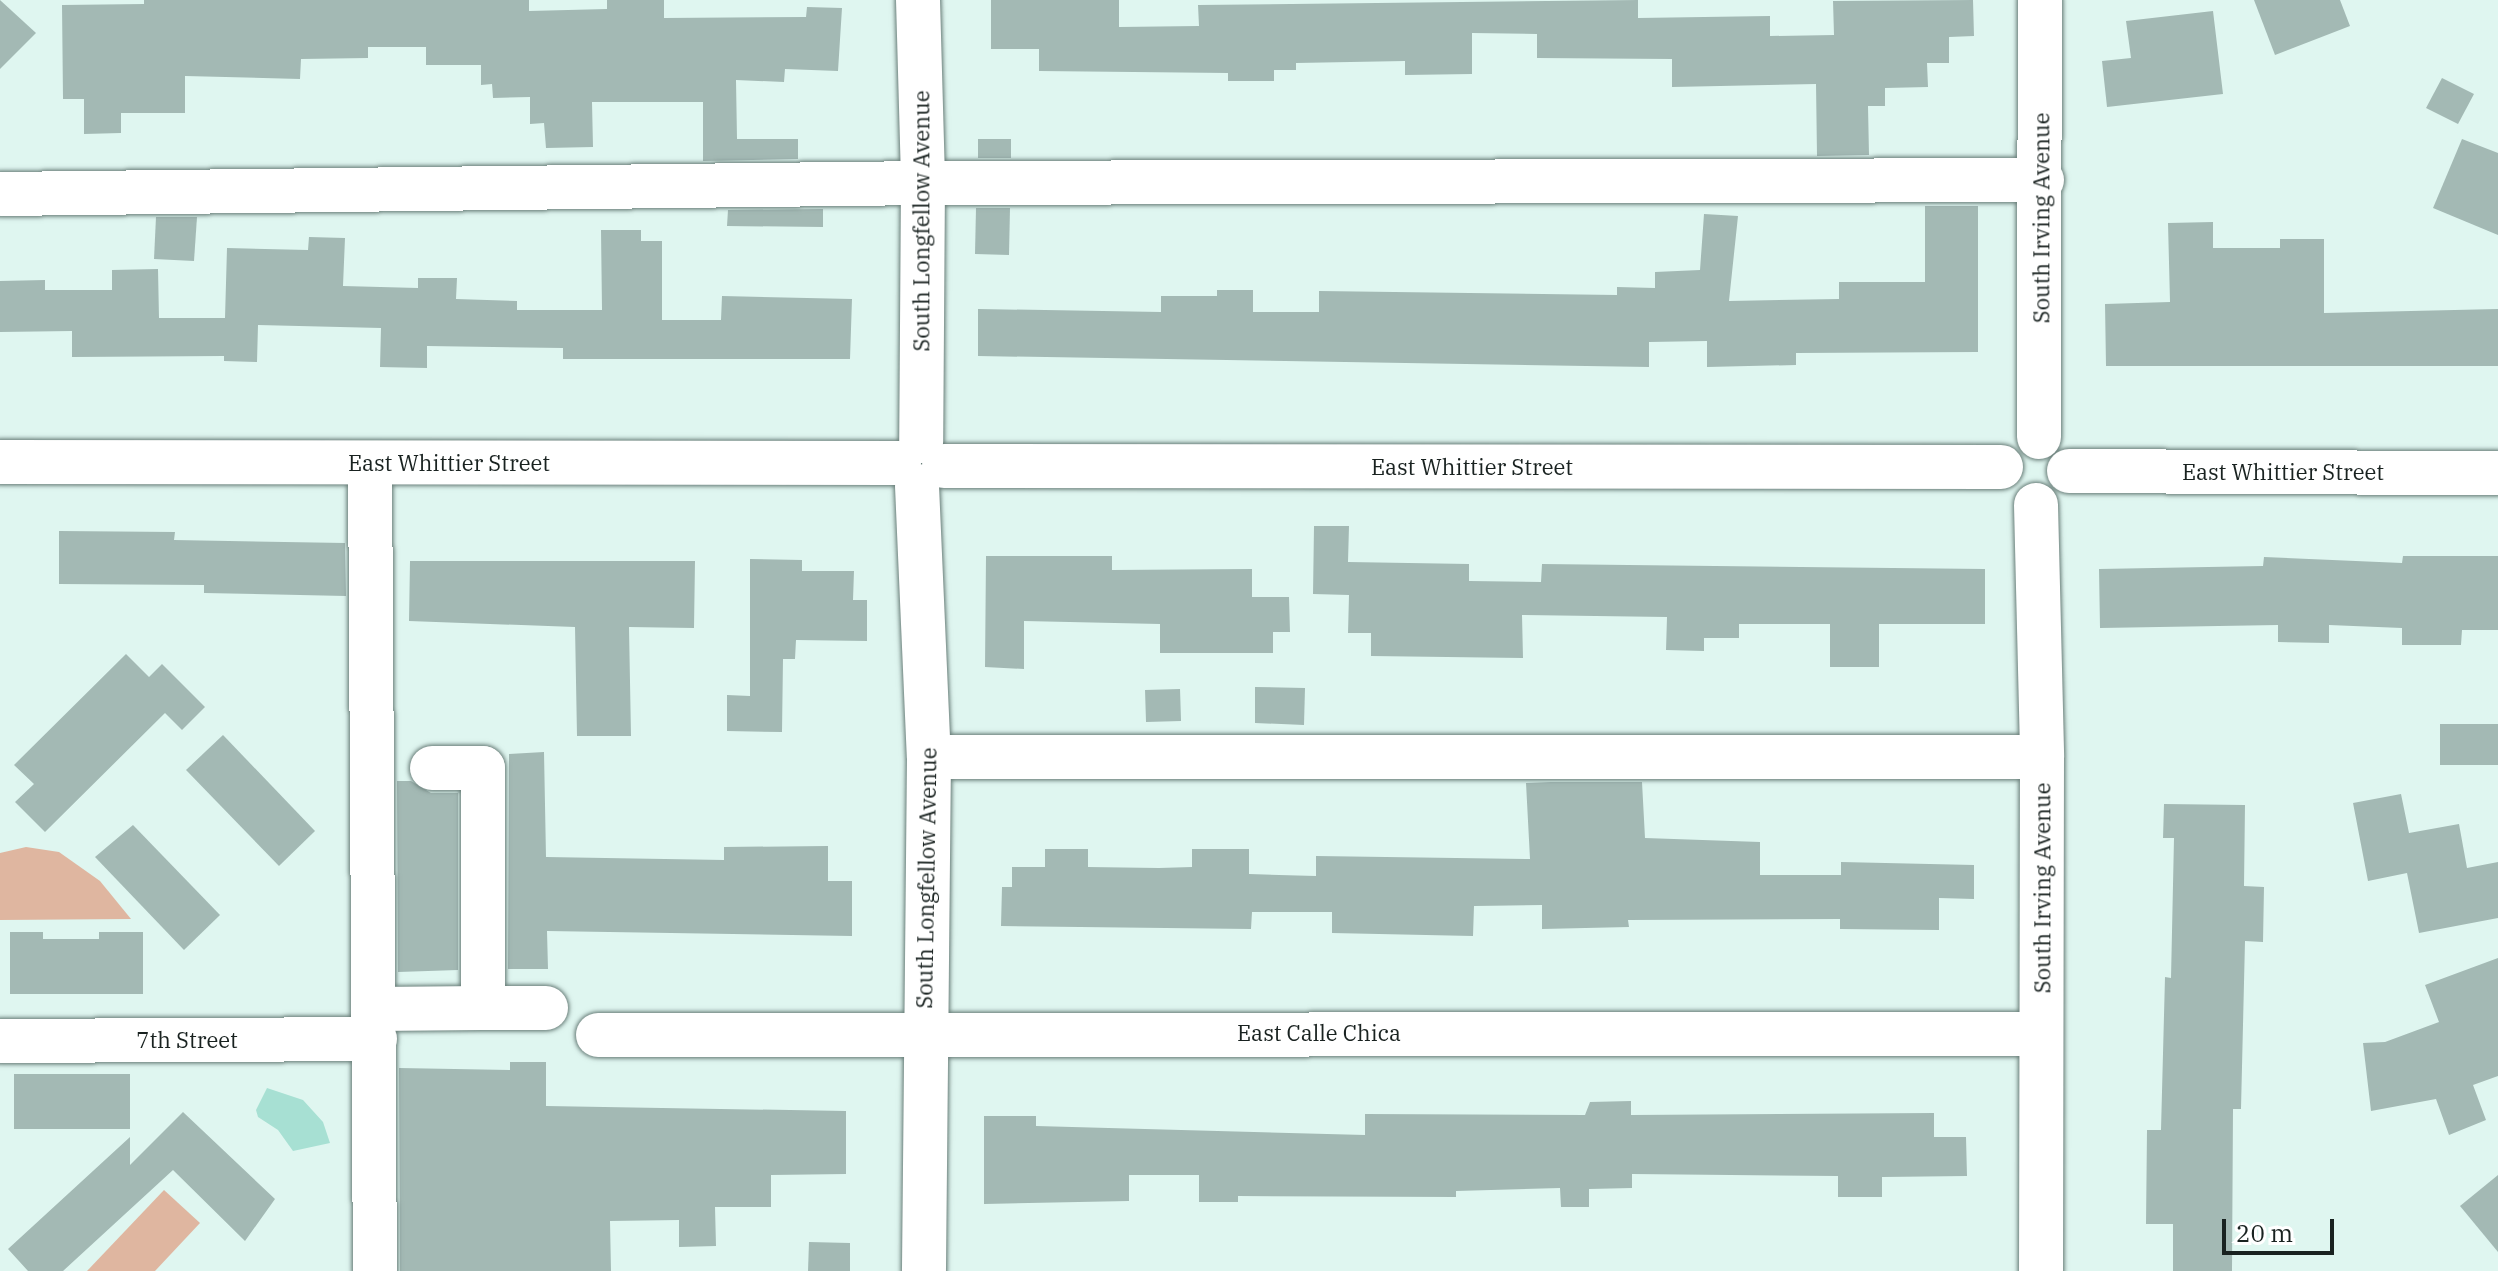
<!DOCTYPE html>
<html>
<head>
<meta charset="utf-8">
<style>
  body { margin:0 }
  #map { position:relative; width:2498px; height:1271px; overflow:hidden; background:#dff6f0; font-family:"IBM Plex Serif",serif }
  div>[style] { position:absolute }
  .green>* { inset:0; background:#dfb6a0 }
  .water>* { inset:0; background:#a7e0d3 }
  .building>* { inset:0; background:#a3b9b4 }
  .roads { filter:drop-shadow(0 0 2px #6a7f7a) drop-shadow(0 0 2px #6a7f7a) }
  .minor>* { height:44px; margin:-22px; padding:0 22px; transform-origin:22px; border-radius:22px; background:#fff }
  span { translate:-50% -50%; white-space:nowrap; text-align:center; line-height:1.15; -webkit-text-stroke:6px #fff; paint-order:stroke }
  .street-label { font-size:22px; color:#192220 }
  .scale { position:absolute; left:2222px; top:1219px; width:112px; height:36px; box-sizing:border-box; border:4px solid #192220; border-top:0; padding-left:10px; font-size:24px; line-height:28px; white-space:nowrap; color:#192220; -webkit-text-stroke:6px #fff; paint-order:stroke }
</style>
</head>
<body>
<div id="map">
  <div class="green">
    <div style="clip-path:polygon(26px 847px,59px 852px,100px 881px,131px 919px,0 920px,0 853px)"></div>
    <div style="clip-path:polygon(164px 1190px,200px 1223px,155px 1271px,87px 1271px)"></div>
  </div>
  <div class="water">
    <div style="clip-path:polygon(267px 1088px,303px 1100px,323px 1122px,330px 1143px,293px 1151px,278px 1130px,258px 1117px,256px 1110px)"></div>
  </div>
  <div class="building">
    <div style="clip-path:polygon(0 0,36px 33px,0 69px)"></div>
    <div style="clip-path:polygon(144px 0,529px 0,529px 11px,607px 9px,607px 0,664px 0,664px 18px,806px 17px,807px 7px,842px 8px,838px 71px,785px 69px,784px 82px,736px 80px,737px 139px,798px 139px,798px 159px,703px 161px,703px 102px,592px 102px,593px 147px,546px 148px,544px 123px,530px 124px,530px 97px,493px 98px,492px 84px,481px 85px,481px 65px,426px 65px,426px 47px,368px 47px,368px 58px,301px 59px,300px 79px,185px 76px,185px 113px,121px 113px,121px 133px,84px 134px,84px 99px,63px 99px,62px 5px,144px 4px)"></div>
    <div style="clip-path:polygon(991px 0,1119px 0,1119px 27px,1199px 26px,1198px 5px,1638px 0,1638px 18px,1770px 16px,1770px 36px,1834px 35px,1833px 1px,1973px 0,1974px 36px,1949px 37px,1949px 63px,1927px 63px,1928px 87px,1885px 88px,1885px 106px,1868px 106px,1869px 155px,1817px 156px,1816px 84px,1672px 87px,1672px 59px,1537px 58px,1537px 34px,1472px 33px,1472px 74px,1405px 75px,1405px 61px,1296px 63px,1296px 70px,1274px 70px,1274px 81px,1228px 81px,1228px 73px,1039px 71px,1039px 49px,991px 49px)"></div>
    <div style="clip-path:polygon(2254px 0,2340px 0,2350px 26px,2275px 55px)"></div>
    <div style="clip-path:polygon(2213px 11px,2223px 94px,2107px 107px,2102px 61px,2131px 58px,2126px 21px)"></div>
    <div style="clip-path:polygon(2442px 78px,2474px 94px,2458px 124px,2426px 108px)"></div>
    <div style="clip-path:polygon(978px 139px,1011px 139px,1011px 158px,978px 158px)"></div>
    <div style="clip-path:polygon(2462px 139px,2498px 153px,2498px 235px,2433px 208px)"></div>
    <div style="clip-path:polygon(1925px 206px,1978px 206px,1978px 352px,1796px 353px,1796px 365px,1707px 367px,1707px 341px,1649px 342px,1649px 367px,978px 356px,978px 309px,1161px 312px,1161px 296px,1217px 296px,1217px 290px,1253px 290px,1253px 312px,1319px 312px,1319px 291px,1617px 295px,1617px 287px,1655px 288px,1655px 272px,1700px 270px,1704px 214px,1738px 216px,1729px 301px,1839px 299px,1839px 282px,1925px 282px)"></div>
    <div style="clip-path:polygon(976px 208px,1010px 208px,1009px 255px,975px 254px)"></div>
    <div style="clip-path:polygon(823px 209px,823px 227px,727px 226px,728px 210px)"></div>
    <div style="clip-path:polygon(156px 217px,197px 217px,194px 261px,154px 259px)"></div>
    <div style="clip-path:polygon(2213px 222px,2213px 248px,2280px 248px,2280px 239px,2324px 239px,2324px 313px,2498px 309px,2498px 366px,2106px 366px,2105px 304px,2170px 302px,2168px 223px)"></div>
    <div style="clip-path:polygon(601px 230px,641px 230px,641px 241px,662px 241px,662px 320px,721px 320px,722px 296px,852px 299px,850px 359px,563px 359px,563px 348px,427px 346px,427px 368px,380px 367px,381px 328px,258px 325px,257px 362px,224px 361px,224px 356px,72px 357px,72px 331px,0 332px,0 281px,45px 280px,45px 290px,112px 290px,112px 270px,158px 269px,159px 318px,225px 318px,227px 248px,308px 250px,309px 237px,345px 238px,343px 286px,418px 288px,418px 278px,457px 278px,456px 299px,517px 301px,517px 310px,602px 310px)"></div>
    <div style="clip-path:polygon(1314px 526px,1349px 526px,1348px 562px,1469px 564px,1469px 581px,1541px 582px,1542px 564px,1985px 569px,1985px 624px,1879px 624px,1879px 667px,1830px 667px,1830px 624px,1739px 624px,1739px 638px,1704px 638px,1704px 651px,1666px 650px,1667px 617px,1522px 615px,1523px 658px,1371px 656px,1371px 633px,1348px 633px,1349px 595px,1313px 594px)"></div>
    <div style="clip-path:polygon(59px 531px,175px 532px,174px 540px,345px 543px,346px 596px,204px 593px,204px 585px,59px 584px)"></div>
    <div style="clip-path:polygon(986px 556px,1112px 556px,1112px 570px,1252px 569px,1252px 597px,1289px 597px,1290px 632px,1273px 632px,1273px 653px,1160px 653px,1160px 624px,1024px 621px,1024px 669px,985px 667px)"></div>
    <div style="clip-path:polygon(2403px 556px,2498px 556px,2498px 630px,2462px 630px,2461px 645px,2402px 645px,2402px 628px,2329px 625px,2329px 643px,2278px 642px,2278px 625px,2100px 628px,2099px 569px,2263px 566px,2264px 557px,2402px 563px)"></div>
    <div style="clip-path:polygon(750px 559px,802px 560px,802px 571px,854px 571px,853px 600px,867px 600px,867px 641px,796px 640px,795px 659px,783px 659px,782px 732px,727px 731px,727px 695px,750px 696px)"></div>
    <div style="clip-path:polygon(410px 561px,695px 561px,694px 628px,629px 627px,631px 736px,577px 736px,575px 627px,409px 621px)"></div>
    <div style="clip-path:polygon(126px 654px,149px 677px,162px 664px,205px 707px,182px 730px,165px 713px,45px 832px,15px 802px,34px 784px,14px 765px)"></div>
    <div style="clip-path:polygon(1255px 687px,1305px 688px,1304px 725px,1255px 723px)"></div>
    <div style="clip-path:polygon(1180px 689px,1181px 721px,1146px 722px,1145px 690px)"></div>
    <div style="clip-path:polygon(2440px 724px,2498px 724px,2498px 765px,2440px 765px)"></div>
    <div style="clip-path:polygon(223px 735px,315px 831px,279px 866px,186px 770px)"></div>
    <div style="clip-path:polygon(544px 752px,546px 857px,724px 860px,724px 847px,828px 846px,828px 881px,852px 881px,852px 936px,547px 931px,548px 969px,508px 969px,509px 754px)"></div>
    <div style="clip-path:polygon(397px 781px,411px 781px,431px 793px,458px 793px,458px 970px,398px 972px)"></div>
    <div style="clip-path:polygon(1551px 782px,1642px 782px,1645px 838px,1760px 842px,1760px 875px,1841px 875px,1841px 862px,1974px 865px,1974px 899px,1939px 898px,1939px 930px,1840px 929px,1840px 919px,1628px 920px,1629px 927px,1542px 929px,1542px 905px,1474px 906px,1473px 936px,1332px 933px,1332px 912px,1252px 912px,1251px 929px,1001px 926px,1002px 887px,1012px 887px,1012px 867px,1045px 867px,1045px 849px,1088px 849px,1088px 867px,1159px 868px,1192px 867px,1192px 849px,1249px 849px,1249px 874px,1316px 876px,1316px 856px,1530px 859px,1526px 783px)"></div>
    <div style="clip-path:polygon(2401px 794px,2409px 833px,2459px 824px,2467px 868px,2498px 862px,2498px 918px,2419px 933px,2407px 873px,2368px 881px,2353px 803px)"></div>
    <div style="clip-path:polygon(2164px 804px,2245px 805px,2244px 886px,2264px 887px,2263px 942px,2245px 941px,2241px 1109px,2233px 1109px,2232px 1271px,2173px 1271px,2173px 1224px,2146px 1224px,2147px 1130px,2161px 1130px,2165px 977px,2171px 978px,2174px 838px,2163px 838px)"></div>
    <div style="clip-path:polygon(133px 825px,220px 915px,184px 950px,95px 857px)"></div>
    <div style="clip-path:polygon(10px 932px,43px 932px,43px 939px,99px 939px,99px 932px,143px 932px,143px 994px,10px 994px)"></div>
    <div style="clip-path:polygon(2498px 958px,2498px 1076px,2473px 1085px,2486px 1120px,2449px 1135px,2436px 1099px,2371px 1111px,2363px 1043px,2385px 1042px,2439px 1022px,2425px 985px)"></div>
    <div style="clip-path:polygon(510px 1062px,546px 1062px,546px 1106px,846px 1111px,846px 1174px,771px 1175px,771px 1207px,715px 1207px,716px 1246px,679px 1247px,679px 1220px,610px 1221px,611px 1271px,400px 1271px,399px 1068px,510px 1070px)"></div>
    <div style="clip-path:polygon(14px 1074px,130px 1074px,130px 1129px,14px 1129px)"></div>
    <div style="clip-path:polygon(1631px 1101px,1631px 1115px,1934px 1113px,1934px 1137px,1966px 1137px,1967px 1176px,1882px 1177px,1882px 1197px,1838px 1197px,1838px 1176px,1632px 1174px,1632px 1188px,1589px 1189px,1589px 1207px,1561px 1207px,1560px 1188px,1456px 1191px,1456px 1197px,1238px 1196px,1238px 1202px,1199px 1202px,1199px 1175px,1129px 1175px,1129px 1201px,984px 1204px,984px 1116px,1036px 1116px,1036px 1126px,1365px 1135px,1365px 1114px,1585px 1115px,1590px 1102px)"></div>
    <div style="clip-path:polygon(183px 1112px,275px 1199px,245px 1241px,173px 1170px,63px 1271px,28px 1271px,8px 1249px,130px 1137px,130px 1165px)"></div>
    <div style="clip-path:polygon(2498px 1175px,2498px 1252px,2460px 1206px)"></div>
    <div style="clip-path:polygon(809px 1242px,850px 1243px,850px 1271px,808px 1271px)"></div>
  </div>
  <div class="roads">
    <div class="minor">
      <div style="left:918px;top:0;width:183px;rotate:88.4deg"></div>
      <div style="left:923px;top:183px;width:258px;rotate:90.4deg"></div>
      <div style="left:0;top:194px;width:923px;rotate:-0.68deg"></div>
      <div style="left:923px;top:183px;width:1119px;rotate:-0.15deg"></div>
      <div style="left:2039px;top:437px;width:437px;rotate:-89.9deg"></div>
      <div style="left:0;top:462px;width:899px;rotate:0.06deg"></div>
      <div style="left:370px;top:464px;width:807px;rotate:89.65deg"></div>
      <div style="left:944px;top:466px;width:1057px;rotate:0.05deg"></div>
      <div style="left:2069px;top:471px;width:429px;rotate:0.3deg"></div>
      <div style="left:917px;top:486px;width:271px;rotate:87.5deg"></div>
      <div style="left:929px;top:757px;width:514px;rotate:90.56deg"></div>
      <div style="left:2036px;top:505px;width:252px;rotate:88.6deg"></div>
      <div style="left:2042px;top:757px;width:514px;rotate:90.11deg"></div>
      <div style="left:929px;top:757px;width:1113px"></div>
      <div style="left:483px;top:1008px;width:63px"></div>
      <div style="left:375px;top:1009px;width:108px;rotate:-0.5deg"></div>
      <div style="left:483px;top:1008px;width:240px;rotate:-90deg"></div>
      <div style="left:483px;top:768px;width:51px;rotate:180deg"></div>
      <div style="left:598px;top:1035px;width:1443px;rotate:-0.04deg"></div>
      <div style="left:0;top:1041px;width:375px;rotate:-0.3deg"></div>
    </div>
  </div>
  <div class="street-label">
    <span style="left:2041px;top:218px;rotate:-90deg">South Irving Avenue</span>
    <span style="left:921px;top:221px;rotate:-90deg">South Longfellow Avenue</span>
    <span style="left:449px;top:463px">East Whittier Street</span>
    <span style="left:1472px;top:467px">East Whittier Street</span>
    <span style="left:2283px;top:472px">East Whittier Street</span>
    <span style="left:926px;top:878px;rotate:-89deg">South Longfellow Avenue</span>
    <span style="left:2042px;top:888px;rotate:-90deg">South Irving Avenue</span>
    <span style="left:1319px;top:1033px">East Calle Chica</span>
    <span style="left:187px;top:1040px">7th Street</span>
  </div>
  <div class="scale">20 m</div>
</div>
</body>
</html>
